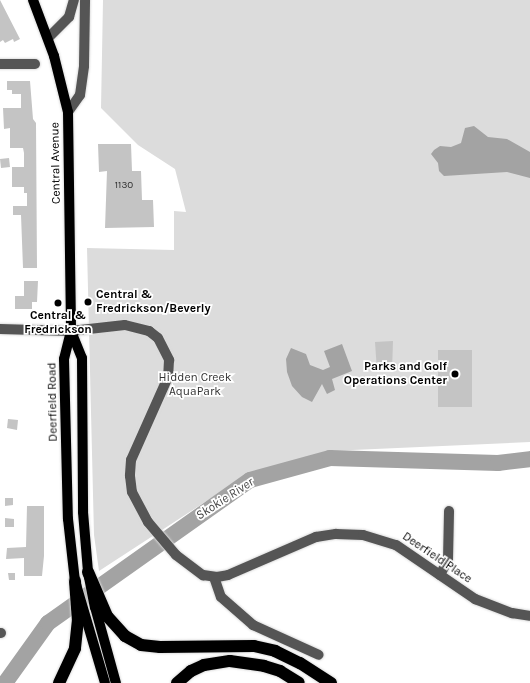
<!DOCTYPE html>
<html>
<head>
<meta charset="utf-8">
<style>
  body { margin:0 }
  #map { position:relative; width:530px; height:683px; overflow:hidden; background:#fff; font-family:Karla,sans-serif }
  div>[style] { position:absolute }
  .green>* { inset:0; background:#dcdcdc }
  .water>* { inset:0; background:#a3a3a3 }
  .river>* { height:16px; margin:-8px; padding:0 8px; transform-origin:8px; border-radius:8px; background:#a3a3a3 }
  .building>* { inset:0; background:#c4c4c4 }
  .roads { filter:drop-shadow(0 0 1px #dbdbdb) drop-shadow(0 0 1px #dbdbdb) }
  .minor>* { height:10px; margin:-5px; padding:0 5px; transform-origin:5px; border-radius:5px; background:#555 }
  .major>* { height:10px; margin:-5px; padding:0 5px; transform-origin:5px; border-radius:5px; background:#000 }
  .highway>* { height:12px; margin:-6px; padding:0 6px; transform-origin:6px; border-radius:6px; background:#000 }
  .dots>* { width:11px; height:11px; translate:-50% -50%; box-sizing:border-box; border:2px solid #fff; border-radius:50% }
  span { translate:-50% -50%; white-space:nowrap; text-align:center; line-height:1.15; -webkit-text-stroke:3.5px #fff; paint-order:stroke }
  .number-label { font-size:10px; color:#313131 }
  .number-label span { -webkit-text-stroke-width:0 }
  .street-label { font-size:12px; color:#000 }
  .poi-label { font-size:12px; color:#000; font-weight:700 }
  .left { translate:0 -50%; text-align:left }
  .right { translate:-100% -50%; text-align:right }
  .park-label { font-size:12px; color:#333 }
  .water-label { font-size:13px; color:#444; font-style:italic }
</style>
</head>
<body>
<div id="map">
  <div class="green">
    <div style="clip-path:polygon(103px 0,530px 0,530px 442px,330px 451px,248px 474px,99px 571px,94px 535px,87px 248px,174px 250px,174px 211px,186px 212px,175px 169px,138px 145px,101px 108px)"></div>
  </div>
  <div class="water">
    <div style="clip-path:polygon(474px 126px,488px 137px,507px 139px,530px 152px,530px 178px,507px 172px,444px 176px,439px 171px,438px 163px,431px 154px,434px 150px,440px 146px,451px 147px,461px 143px,465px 128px)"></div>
    <div style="clip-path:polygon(342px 344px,352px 371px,332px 379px,335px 390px,327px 394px,322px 384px,312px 402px,302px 397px,292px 386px,287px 372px,286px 359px,291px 348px,306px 354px,310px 365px,323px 370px,330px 367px,324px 351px)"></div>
  </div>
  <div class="river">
    <div style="left:5px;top:683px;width:74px;rotate:-54.4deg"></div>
    <div style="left:48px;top:623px;width:247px;rotate:-35.3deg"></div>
    <div style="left:250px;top:480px;width:83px;rotate:-15.4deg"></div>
    <div style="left:330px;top:458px;width:168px;rotate:1.7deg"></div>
    <div style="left:498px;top:463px;width:32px;rotate:-7deg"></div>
  </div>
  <div class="building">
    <div style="clip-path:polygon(0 0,20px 39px,14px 42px,13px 39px,5px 43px,3px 40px,0 42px)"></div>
    <div style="clip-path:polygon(7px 81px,30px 81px,33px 119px,36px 123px,37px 268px,23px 268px,21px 215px,13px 215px,13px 206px,27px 206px,27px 193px,24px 193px,24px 187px,12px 187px,12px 167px,24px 167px,24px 153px,23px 148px,10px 148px,10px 128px,4px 129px,3px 108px,21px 108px,21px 94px,12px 94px,12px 90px,7px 90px)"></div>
    <div style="clip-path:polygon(98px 144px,131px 144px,132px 171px,141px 171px,142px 200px,153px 200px,154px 227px,105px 228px,107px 171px,99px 172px)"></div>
    <div style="clip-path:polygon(9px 158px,10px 167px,1px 168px,0 159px)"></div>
    <div style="clip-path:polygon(24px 281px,38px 281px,37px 302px,32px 302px,32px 309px,15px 309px,15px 296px,24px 296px)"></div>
    <div style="clip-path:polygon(393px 341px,392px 371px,377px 371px,375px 342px)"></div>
    <div style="clip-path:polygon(438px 350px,472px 350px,472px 407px,438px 407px)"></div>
    <div style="clip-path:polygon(8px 419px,18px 420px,17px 430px,7px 428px)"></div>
    <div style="clip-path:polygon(5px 498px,13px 498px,13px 505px,5px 506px)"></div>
    <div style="clip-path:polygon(27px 506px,44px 506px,44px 556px,42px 576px,24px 576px,24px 558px,6px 559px,7px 548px,26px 547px)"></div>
    <div style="clip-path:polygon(5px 518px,14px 519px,14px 527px,5px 527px)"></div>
    <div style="clip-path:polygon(8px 573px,15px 573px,15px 580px,9px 580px)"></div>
  </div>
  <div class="roads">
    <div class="minor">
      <div style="left:48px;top:38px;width:30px;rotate:-45deg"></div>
      <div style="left:69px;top:17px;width:18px;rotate:-74deg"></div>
      <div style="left:0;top:64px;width:35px"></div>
      <div style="left:68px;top:112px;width:21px;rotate:-55deg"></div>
      <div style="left:80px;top:95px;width:29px;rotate:-82deg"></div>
      <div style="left:84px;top:66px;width:66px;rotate:-89.1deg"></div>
      <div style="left:0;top:329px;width:71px;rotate:1.6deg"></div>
      <div style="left:71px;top:331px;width:54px;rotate:-6.3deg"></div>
      <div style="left:125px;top:325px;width:25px;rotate:14deg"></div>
      <div style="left:149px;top:331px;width:11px;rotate:38deg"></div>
      <div style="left:158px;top:338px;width:25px;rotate:63deg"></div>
      <div style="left:169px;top:360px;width:17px;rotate:93deg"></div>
      <div style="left:168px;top:377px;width:91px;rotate:114deg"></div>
      <div style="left:131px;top:460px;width:16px;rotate:94deg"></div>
      <div style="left:130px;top:476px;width:16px;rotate:83deg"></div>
      <div style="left:132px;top:492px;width:34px;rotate:62deg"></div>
      <div style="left:148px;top:522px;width:43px;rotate:49.7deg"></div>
      <div style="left:176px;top:555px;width:34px;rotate:37deg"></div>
      <div style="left:203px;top:575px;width:14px;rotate:8deg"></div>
      <div style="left:217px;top:577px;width:11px;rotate:-10deg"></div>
      <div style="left:228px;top:575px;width:96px;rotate:-23.4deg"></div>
      <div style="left:316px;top:537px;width:20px;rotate:-9deg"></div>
      <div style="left:336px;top:534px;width:27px;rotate:2deg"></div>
      <div style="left:363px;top:535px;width:34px;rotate:17deg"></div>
      <div style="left:396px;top:545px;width:96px;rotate:34.4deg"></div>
      <div style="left:475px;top:599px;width:40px;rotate:21deg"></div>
      <div style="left:512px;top:613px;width:18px;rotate:9deg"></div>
      <div style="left:440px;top:575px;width:17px;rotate:-62deg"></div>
      <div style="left:448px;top:560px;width:49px;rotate:-88.8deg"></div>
      <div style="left:214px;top:577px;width:21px;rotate:71deg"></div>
      <div style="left:221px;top:597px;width:43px;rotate:41.2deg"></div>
      <div style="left:253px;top:625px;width:72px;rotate:24.4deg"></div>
      <div style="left:0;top:633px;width:1px"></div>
    </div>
    <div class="major">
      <div style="left:33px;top:0;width:60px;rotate:69.4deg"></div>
      <div style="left:54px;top:56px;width:58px;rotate:76deg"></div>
      <div style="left:68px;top:112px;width:219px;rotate:89.2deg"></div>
      <div style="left:71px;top:331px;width:29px;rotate:104deg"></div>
      <div style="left:64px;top:359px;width:160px;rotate:88.6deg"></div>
      <div style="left:68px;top:519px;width:62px;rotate:83.6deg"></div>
      <div style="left:75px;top:581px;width:106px;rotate:73.6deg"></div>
      <div style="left:71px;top:331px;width:29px;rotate:68deg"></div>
      <div style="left:82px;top:358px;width:154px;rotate:89.6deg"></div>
      <div style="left:83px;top:512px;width:60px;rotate:85.2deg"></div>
      <div style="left:88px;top:572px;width:36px;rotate:79deg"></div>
      <div style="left:95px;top:607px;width:79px;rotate:74.6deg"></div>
    </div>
    <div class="highway">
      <div style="left:88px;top:572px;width:48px;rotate:66.6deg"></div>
      <div style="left:107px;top:616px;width:27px;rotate:48deg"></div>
      <div style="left:125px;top:636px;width:18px;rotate:29deg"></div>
      <div style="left:141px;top:645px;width:19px;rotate:6deg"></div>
      <div style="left:160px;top:647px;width:94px;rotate:-0.6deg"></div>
      <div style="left:254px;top:646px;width:22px;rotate:13deg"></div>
      <div style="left:275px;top:651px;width:28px;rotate:26deg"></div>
      <div style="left:300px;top:663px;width:37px;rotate:33deg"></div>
      <div style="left:59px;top:683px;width:38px;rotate:-65deg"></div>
      <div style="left:75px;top:648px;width:27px;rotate:-84deg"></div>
      <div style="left:78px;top:621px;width:40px;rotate:-94.3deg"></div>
      <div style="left:177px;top:683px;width:18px;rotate:-41deg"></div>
      <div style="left:191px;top:671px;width:14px;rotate:-25deg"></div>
      <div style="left:204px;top:665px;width:26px;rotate:-9deg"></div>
      <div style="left:230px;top:661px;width:34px;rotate:8deg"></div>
      <div style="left:264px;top:666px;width:17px;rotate:17deg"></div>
      <div style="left:280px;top:671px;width:22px;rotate:32deg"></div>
    </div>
  </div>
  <div class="dots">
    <div style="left:88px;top:302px;background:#000"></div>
    <div style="left:58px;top:303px;background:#000"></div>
    <div style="left:455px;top:374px;background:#000"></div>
  </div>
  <div class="number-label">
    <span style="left:124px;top:186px">1130</span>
  </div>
  <div class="street-label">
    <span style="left:56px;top:163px;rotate:-91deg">Central Avenue</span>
    <span style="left:53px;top:402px;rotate:-91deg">Deerfield Road</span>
    <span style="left:437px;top:558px;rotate:34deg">Deerfield Place</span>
  </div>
  <div class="poi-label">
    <span class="left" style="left:96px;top:302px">Central &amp;<br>Fredrickson/Beverly</span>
    <span style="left:58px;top:323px">Central &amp;<br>Fredrickson</span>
    <span class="right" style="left:447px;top:374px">Parks and Golf<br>Operations Center</span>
  </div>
  <div class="park-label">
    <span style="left:195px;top:385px">Hidden Creek<br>AquaPark</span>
  </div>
  <div class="water-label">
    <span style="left:225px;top:499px;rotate:-33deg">Skokie River</span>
  </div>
</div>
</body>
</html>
